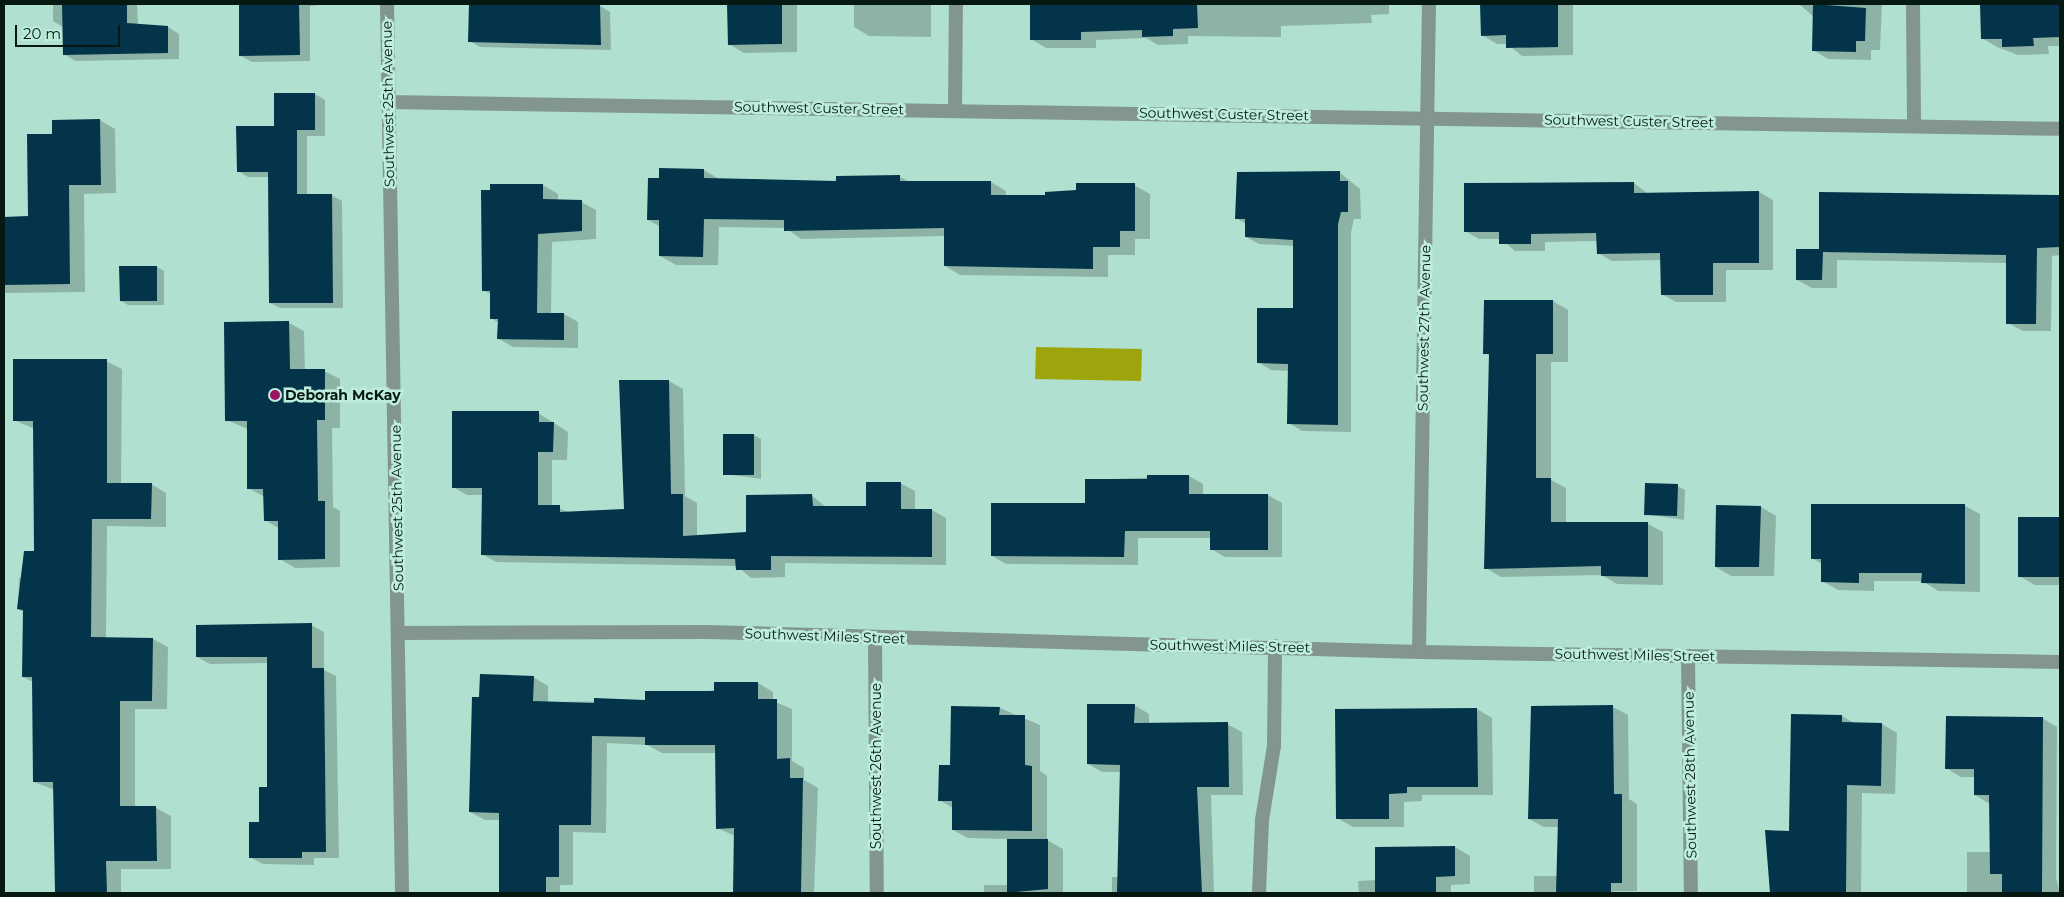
<!DOCTYPE html>
<html>
<head>
<meta charset="utf-8">
<style>
  body { margin:0 }
  #map { position:relative; width:2064px; height:897px; overflow:hidden; background:#b0e0d0; font-family:Montserrat,sans-serif }
  div>[style] { position:absolute }
  .forest>* { inset:0; background:#9ea40b }
  .shadow>* { inset:0; background:#0003 }
  .building>* { inset:0; background:#033449 }
  .minor>* { height:14px; margin:-7px; padding:0 7px; transform-origin:7px; border-radius:7px; background:#82968f }
  .dots>* { width:14px; height:14px; translate:-50% -50%; box-sizing:border-box; border:2px solid #bdeddd; border-radius:50% }
  span { translate:-50% -50%; white-space:nowrap; text-align:center; line-height:1.15; -webkit-text-stroke:5px #bdeddd; paint-order:stroke }
  .street-label { font-size:14px; color:#061812 }
  .poi-label { font-size:14px; color:#061812; font-weight:700 }
  .left { translate:0 -50%; text-align:left }
  .frame { position:absolute; inset:0; border:5px solid #061812; pointer-events:none }
  .scale { position:absolute; left:15px; top:25px; width:105px; height:22px; box-sizing:border-box; border:2px solid #061812; border-top:0; padding-left:6px; font-size:15px; line-height:18px; white-space:nowrap; color:#061812; -webkit-text-stroke:4px #bdeddd; paint-order:stroke }
</style>
</head>
<body>
<div id="map">
  <div class="forest">
    <div style="clip-path:polygon(1036px 347px,1142px 349px,1141px 381px,1035px 379px)"></div>
  </div>
  <div class="shadow">
    <div style="clip-path:polygon(53px 4px,137px 4px,138px 25px,168px 27px,179px 34px,179px 59px,75px 61px,64px 54px,63px 27px,53px 21px)"></div>
    <div style="clip-path:polygon(240px 4px,329px 4px,310px 6px,310px 61px,252px 62px,241px 56px)"></div>
    <div style="clip-path:polygon(470px 4px,600px 6px,610px 12px,611px 50px,480px 47px,470px 41px)"></div>
    <div style="clip-path:polygon(728px 4px,797px 4px,797px 52px,744px 53px,729px 44px)"></div>
    <div style="clip-path:polygon(854px 4px,931px 4px,931px 37px,869px 36px,854px 27px)"></div>
    <div style="clip-path:polygon(1031px 4px,1389px 4px,1389px 14px,1371px 15px,1372px 23px,1281px 26px,1281px 37px,1188px 36px,1188px 44px,1158px 45px,1146px 38px,1096px 40px,1096px 48px,1046px 48px,1031px 39px)"></div>
    <div style="clip-path:polygon(1482px 4px,1573px 4px,1573px 55px,1522px 56px,1507px 44px,1497px 44px,1482px 35px)"></div>
    <div style="clip-path:polygon(1799px 4px,1882px 4px,1880px 50px,1871px 50px,1871px 60px,1828px 59px,1813px 50px,1814px 17px)"></div>
    <div style="clip-path:polygon(1981px 4px,2060px 4px,2060px 46px,2048px 46px,2049px 54px,2018px 55px,1997px 47px,1982px 38px)"></div>
    <div style="clip-path:polygon(315px 94px,325px 100px,325px 136px,307px 136px,307px 195px,331px 195px,342px 201px,343px 308px,280px 308px,270px 303px,269px 177px,248px 177px,238px 171px,275px 127px)"></div>
    <div style="clip-path:polygon(100px 120px,115px 129px,116px 193px,84px 194px,85px 292px,4px 293px,4px 218px,30px 217px,53px 135px)"></div>
    <div style="clip-path:polygon(704px 170px,719px 179px,838px 182px,900px 177px,910px 182px,991px 182px,1006px 191px,1006px 196px,1046px 197px,1134px 185px,1150px 194px,1150px 239px,1135px 239px,1135px 255px,1108px 255px,1108px 277px,960px 275px,945px 266px,945px 236px,801px 239px,786px 228px,719px 227px,718px 265px,676px 265px,660px 256px,661px 227px,648px 220px,660px 179px)"></div>
    <div style="clip-path:polygon(1339px 172px,1360px 189px,1361px 219px,1354px 219px,1351px 232px,1351px 432px,1302px 431px,1289px 423px,1289px 371px,1271px 370px,1258px 362px,1295px 310px,1295px 246px,1259px 244px,1246px 237px,1246px 224px,1236px 218px)"></div>
    <div style="clip-path:polygon(1634px 183px,1648px 194px,1759px 192px,1773px 200px,1773px 270px,1726px 270px,1726px 302px,1676px 302px,1662px 294px,1662px 260px,1612px 261px,1598px 253px,1598px 241px,1545px 242px,1545px 251px,1515px 251px,1501px 239px,1479px 239px,1465px 231px,1465px 185px)"></div>
    <div style="clip-path:polygon(492px 185px,543px 185px,558px 194px,558px 201px,581px 202px,596px 210px,596px 239px,552px 242px,551px 314px,564px 314px,578px 322px,578px 348px,513px 347px,499px 339px,499px 323px,491px 318px,492px 295px,483px 290px)"></div>
    <div style="clip-path:polygon(1820px 193px,2060px 198px,2060px 255px,2052px 256px,2051px 331px,2023px 331px,2008px 323px,2008px 263px,1837px 260px,1837px 288px,1812px 288px,1797px 280px,1820px 250px)"></div>
    <div style="clip-path:polygon(157px 267px,164px 271px,164px 305px,128px 305px,121px 301px)"></div>
    <div style="clip-path:polygon(1553px 301px,1568px 310px,1568px 362px,1551px 362px,1551px 480px,1566px 488px,1566px 523px,1648px 524px,1663px 532px,1663px 585px,1617px 584px,1602px 575px,1501px 577px,1486px 568px,1490px 356px,1485px 353px)"></div>
    <div style="clip-path:polygon(226px 323px,289px 323px,304px 331px,305px 371px,324px 371px,340px 379px,340px 428px,332px 428px,333px 507px,340px 511px,340px 567px,295px 568px,280px 559px,280px 529px,265px 520px,265px 497px,248px 488px,248px 429px,226px 420px)"></div>
    <div style="clip-path:polygon(106px 361px,122px 369px,121px 484px,151px 484px,166px 493px,166px 527px,107px 526px,106px 638px,153px 639px,168px 647px,167px 709px,135px 709px,135px 808px,156px 808px,171px 816px,171px 869px,121px 869px,121px 893px,56px 893px,55px 790px,34px 782px,33px 682px,23px 677px,24px 612px,18px 609px,19px 578px,25px 578px,35px 552px,35px 429px,14px 420px)"></div>
    <div style="clip-path:polygon(669px 381px,683px 389px,685px 496px,697px 503px,697px 536px,747px 534px,812px 496px,826px 507px,868px 507px,900px 483px,915px 491px,915px 510px,932px 510px,946px 518px,946px 565px,785px 563px,785px 577px,751px 578px,737px 566px,496px 562px,482px 554px,483px 495px,467px 495px,453px 487px,538px 413px,568px 432px,567px 460px,552px 460px,552px 506px,571px 513px,625px 510px)"></div>
    <div style="clip-path:polygon(754px 435px,761px 439px,761px 479px,724px 474px)"></div>
    <div style="clip-path:polygon(1189px 476px,1203px 484px,1203px 495px,1268px 495px,1282px 503px,1282px 557px,1225px 557px,1211px 549px,1211px 538px,1138px 538px,1138px 565px,1006px 564px,992px 556px,1086px 504px,1086px 480px)"></div>
    <div style="clip-path:polygon(1677px 486px,1685px 490px,1684px 520px,1645px 514px)"></div>
    <div style="clip-path:polygon(1965px 506px,1980px 514px,1980px 592px,1938px 591px,1923px 581px,1874px 581px,1874px 591px,1838px 590px,1822px 581px,1822px 564px,1812px 558px)"></div>
    <div style="clip-path:polygon(2060px 506px,2060px 585px,2035px 585px,2019px 576px,2060px 518px)"></div>
    <div style="clip-path:polygon(1761px 507px,1776px 516px,1774px 576px,1731px 576px,1716px 567px)"></div>
    <div style="clip-path:polygon(311px 625px,324px 632px,324px 670px,336px 676px,339px 858px,314px 858px,314px 865px,263px 864px,250px 857px,269px 788px,268px 663px,210px 664px,197px 657px)"></div>
    <div style="clip-path:polygon(533px 677px,548px 686px,548px 702px,647px 701px,758px 683px,773px 692px,773px 701px,792px 709px,792px 761px,804px 768px,804px 780px,818px 788px,814px 893px,734px 893px,735px 836px,717px 828px,716px 753px,662px 753px,647px 745px,607px 743px,606px 833px,573px 832px,573px 885px,560px 885px,560px 893px,500px 893px,500px 820px,485px 820px,470px 812px,481px 698px)"></div>
    <div style="clip-path:polygon(1134px 705px,1149px 714px,1149px 724px,1227px 724px,1242px 732px,1243px 795px,1211px 795px,1214px 893px,1112px 893px,1112px 877px,1119px 877px,1121px 772px,1102px 772px,1088px 764px)"></div>
    <div style="clip-path:polygon(1532px 707px,1613px 707px,1628px 715px,1629px 799px,1637px 804px,1637px 891px,1534px 893px,1534px 876px,1558px 876px,1559px 827px,1544px 827px,1529px 819px)"></div>
    <div style="clip-path:polygon(1000px 708px,1040px 725px,1040px 771px,1047px 776px,1047px 840px,1063px 849px,1063px 893px,984px 893px,984px 885px,1008px 885px,1008px 839px,968px 838px,953px 830px,953px 808px,939px 800px,951px 766px)"></div>
    <div style="clip-path:polygon(1477px 709px,1492px 718px,1493px 795px,1422px 795px,1422px 801px,1404px 802px,1404px 827px,1353px 827px,1337px 818px)"></div>
    <div style="clip-path:polygon(1842px 716px,1854px 723px,1882px 724px,1897px 733px,1895px 794px,1862px 793px,1861px 893px,1771px 893px,1766px 832px,1790px 832px)"></div>
    <div style="clip-path:polygon(2042px 718px,2057px 727px,2056px 878px,2060px 893px,1967px 893px,1967px 852px,1991px 852px,1990px 804px,1975px 795px,1975px 777px,1961px 777px,1946px 768px)"></div>
    <div style="clip-path:polygon(1455px 847px,1470px 856px,1470px 884px,1451px 885px,1451px 893px,1359px 893px,1358px 881px,1377px 880px)"></div>
  </div>
  <div class="building">
    <div style="clip-path:polygon(62px 4px,127px 4px,127px 23px,168px 26px,168px 53px,63px 55px)"></div>
    <div style="clip-path:polygon(239px 4px,299px 4px,300px 55px,239px 56px)"></div>
    <div style="clip-path:polygon(469px 4px,600px 5px,601px 45px,468px 42px)"></div>
    <div style="clip-path:polygon(727px 4px,782px 4px,782px 44px,728px 45px)"></div>
    <div style="clip-path:polygon(1030px 4px,1197px 4px,1198px 28px,1173px 29px,1173px 36px,1142px 37px,1142px 30px,1081px 32px,1081px 40px,1030px 40px)"></div>
    <div style="clip-path:polygon(1480px 4px,1558px 4px,1558px 47px,1506px 48px,1506px 35px,1481px 36px)"></div>
    <div style="clip-path:polygon(1813px 4px,1866px 8px,1865px 41px,1856px 41px,1856px 52px,1812px 51px)"></div>
    <div style="clip-path:polygon(1980px 4px,2060px 5px,2060px 37px,2033px 38px,2034px 46px,2002px 47px,2002px 39px,1981px 39px)"></div>
    <div style="clip-path:polygon(274px 93px,315px 93px,315px 130px,297px 130px,297px 194px,332px 194px,333px 303px,269px 303px,268px 172px,237px 172px,236px 126px,274px 126px)"></div>
    <div style="clip-path:polygon(100px 119px,101px 185px,69px 185px,70px 284px,4px 285px,4px 217px,28px 216px,27px 134px,52px 134px,52px 120px)"></div>
    <div style="clip-path:polygon(659px 168px,704px 169px,704px 178px,836px 181px,836px 176px,900px 175px,900px 181px,991px 181px,991px 195px,1045px 195px,1045px 192px,1076px 190px,1076px 183px,1135px 183px,1135px 231px,1120px 231px,1120px 247px,1093px 247px,1093px 269px,944px 266px,944px 228px,784px 231px,784px 220px,704px 219px,703px 257px,659px 256px,659px 220px,647px 220px,648px 178px,659px 178px)"></div>
    <div style="clip-path:polygon(1340px 171px,1340px 181px,1348px 181px,1348px 212px,1341px 212px,1338px 224px,1338px 425px,1287px 424px,1288px 364px,1257px 363px,1257px 308px,1293px 308px,1293px 240px,1245px 237px,1245px 219px,1235px 219px,1237px 172px)"></div>
    <div style="clip-path:polygon(1634px 182px,1634px 193px,1759px 191px,1759px 263px,1713px 263px,1713px 295px,1661px 295px,1660px 253px,1597px 254px,1596px 233px,1531px 234px,1531px 244px,1499px 244px,1499px 232px,1464px 232px,1464px 183px)"></div>
    <div style="clip-path:polygon(490px 184px,543px 184px,543px 199px,582px 200px,582px 231px,538px 234px,537px 313px,564px 313px,564px 340px,497px 339px,498px 319px,490px 319px,490px 291px,482px 291px,481px 190px,490px 190px)"></div>
    <div style="clip-path:polygon(1819px 192px,2060px 195px,2060px 247px,2037px 248px,2036px 324px,2006px 324px,2006px 255px,1823px 252px,1822px 280px,1796px 280px,1796px 249px,1819px 249px)"></div>
    <div style="clip-path:polygon(119px 266px,157px 266px,157px 301px,120px 301px)"></div>
    <div style="clip-path:polygon(1484px 300px,1553px 300px,1553px 354px,1536px 354px,1536px 478px,1551px 478px,1551px 522px,1648px 522px,1648px 577px,1601px 576px,1601px 566px,1484px 569px,1489px 354px,1483px 354px)"></div>
    <div style="clip-path:polygon(289px 321px,290px 369px,325px 369px,325px 420px,317px 420px,318px 501px,325px 501px,325px 559px,278px 560px,278px 521px,264px 521px,263px 489px,247px 489px,247px 421px,225px 421px,224px 322px)"></div>
    <div style="clip-path:polygon(13px 359px,107px 359px,107px 483px,152px 483px,151px 519px,92px 519px,91px 637px,153px 638px,152px 701px,120px 701px,120px 806px,156px 806px,157px 861px,106px 861px,107px 893px,55px 893px,53px 782px,33px 782px,32px 677px,22px 677px,23px 610px,17px 609px,24px 551px,34px 551px,33px 421px,13px 421px)"></div>
    <div style="clip-path:polygon(619px 380px,669px 380px,671px 494px,683px 494px,683px 536px,746px 532px,746px 495px,812px 494px,813px 506px,866px 506px,866px 482px,901px 482px,901px 509px,932px 509px,932px 557px,771px 556px,771px 570px,736px 570px,735px 559px,481px 555px,482px 488px,452px 488px,452px 411px,539px 411px,539px 422px,554px 422px,553px 452px,538px 452px,538px 505px,560px 505px,560px 512px,624px 509px)"></div>
    <div style="clip-path:polygon(723px 434px,754px 434px,754px 475px,723px 475px)"></div>
    <div style="clip-path:polygon(1147px 475px,1189px 475px,1189px 494px,1268px 494px,1268px 550px,1210px 550px,1210px 531px,1125px 531px,1124px 557px,991px 556px,991px 503px,1085px 503px,1085px 479px,1147px 479px)"></div>
    <div style="clip-path:polygon(1645px 483px,1678px 484px,1677px 516px,1644px 515px)"></div>
    <div style="clip-path:polygon(1811px 504px,1965px 504px,1965px 584px,1921px 583px,1922px 573px,1859px 573px,1859px 583px,1821px 582px,1821px 559px,1811px 559px)"></div>
    <div style="clip-path:polygon(1716px 505px,1761px 506px,1759px 567px,1715px 567px)"></div>
    <div style="clip-path:polygon(2018px 517px,2060px 517px,2060px 577px,2018px 577px)"></div>
    <div style="clip-path:polygon(312px 623px,312px 668px,324px 668px,326px 852px,302px 852px,302px 858px,249px 858px,249px 822px,259px 822px,259px 787px,267px 787px,267px 657px,196px 657px,196px 625px)"></div>
    <div style="clip-path:polygon(480px 674px,534px 676px,533px 701px,594px 703px,594px 698px,645px 700px,645px 691px,714px 691px,714px 682px,758px 682px,758px 699px,777px 699px,777px 759px,790px 758px,790px 778px,803px 778px,801px 893px,733px 893px,734px 828px,716px 829px,715px 745px,645px 745px,645px 737px,592px 736px,591px 825px,559px 825px,559px 877px,546px 877px,546px 893px,499px 893px,499px 813px,469px 812px,472px 697px,479px 697px)"></div>
    <div style="clip-path:polygon(1087px 704px,1135px 704px,1134px 723px,1228px 722px,1229px 787px,1197px 787px,1202px 893px,1117px 893px,1120px 765px,1087px 764px)"></div>
    <div style="clip-path:polygon(1613px 705px,1614px 794px,1622px 794px,1622px 883px,1611px 883px,1611px 893px,1556px 893px,1558px 819px,1528px 819px,1531px 706px)"></div>
    <div style="clip-path:polygon(951px 706px,1000px 707px,999px 715px,1025px 715px,1025px 765px,1032px 766px,1032px 831px,952px 830px,952px 801px,938px 801px,939px 765px,950px 765px)"></div>
    <div style="clip-path:polygon(1477px 708px,1478px 787px,1407px 787px,1407px 793px,1389px 794px,1389px 819px,1336px 819px,1335px 709px)"></div>
    <div style="clip-path:polygon(1791px 714px,1842px 715px,1842px 722px,1882px 723px,1881px 786px,1847px 785px,1846px 893px,1770px 893px,1765px 830px,1789px 831px)"></div>
    <div style="clip-path:polygon(1946px 716px,2043px 717px,2042px 893px,2002px 893px,2002px 874px,1990px 874px,1989px 795px,1974px 795px,1974px 769px,1945px 769px)"></div>
    <div style="clip-path:polygon(1007px 839px,1048px 839px,1048px 889px,1007px 893px)"></div>
    <div style="clip-path:polygon(1455px 846px,1455px 876px,1436px 877px,1436px 893px,1375px 893px,1375px 847px)"></div>
  </div>
  <div class="minor">
    <div style="left:387px;top:4px;width:889px;rotate:89.03deg"></div>
    <div style="left:1913px;top:4px;width:121px;rotate:89.5deg"></div>
    <div style="left:387px;top:102px;width:1673px;rotate:0.92deg"></div>
    <div style="left:955px;top:110px;width:106px;rotate:-89.5deg"></div>
    <div style="left:400px;top:633px;width:307px;rotate:-0.2deg"></div>
    <div style="left:707px;top:632px;width:712px;rotate:1.61deg"></div>
    <div style="left:1419px;top:652px;width:641px;rotate:0.89deg"></div>
    <div style="left:875px;top:638px;width:255px;rotate:89.6deg"></div>
    <div style="left:1419px;top:652px;width:648px;rotate:-89.12deg"></div>
    <div style="left:1688px;top:656px;width:237px;rotate:89.3deg"></div>
    <div style="left:1259px;top:893px;width:73px;rotate:-87.6deg"></div>
    <div style="left:1262px;top:820px;width:75px;rotate:-80.8deg"></div>
    <div style="left:1274px;top:746px;width:100px;rotate:-89.4deg"></div>
  </div>
  <div class="dots">
    <div style="left:275px;top:395px;background:#9c1362"></div>
  </div>
  <div class="street-label">
    <span style="left:388px;top:104px;rotate:-91deg">Southwest 25th Avenue</span>
    <span style="left:819px;top:108px;rotate:1deg">Southwest Custer Street</span>
    <span style="left:1224px;top:114px;rotate:1deg">Southwest Custer Street</span>
    <span style="left:1629px;top:121px;rotate:1deg">Southwest Custer Street</span>
    <span style="left:1424px;top:328px;rotate:-89deg">Southwest 27th Avenue</span>
    <span style="left:397px;top:508px;rotate:-91deg">Southwest 25th Avenue</span>
    <span style="left:825px;top:636px;rotate:2deg">Southwest Miles Street</span>
    <span style="left:1230px;top:646px;rotate:1deg">Southwest Miles Street</span>
    <span style="left:1635px;top:655px;rotate:1deg">Southwest Miles Street</span>
    <span style="left:876px;top:766px;rotate:-90deg">Southwest 26th Avenue</span>
    <span style="left:1690px;top:775px;rotate:-91deg">Southwest 28th Avenue</span>
  </div>
  <div class="poi-label">
    <span class="left" style="left:285px;top:395px">Deborah McKay</span>
  </div>
  <div class="frame"></div>
  <div class="scale">20 m</div>
</div>
</body>
</html>
